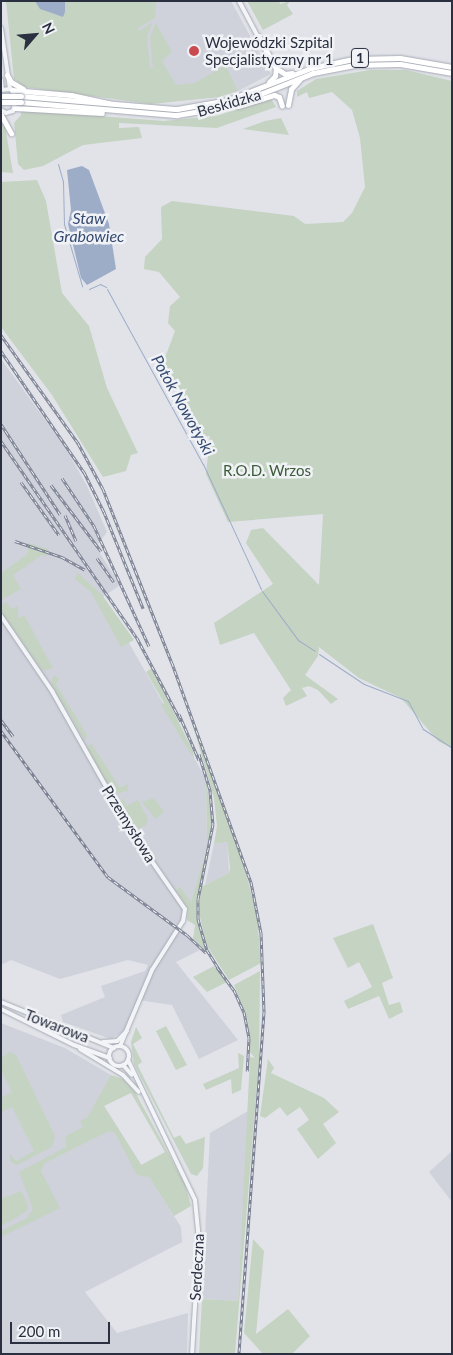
<!DOCTYPE html>
<html>
<head>
<meta charset="utf-8">
<style>
  body { margin:0 }
  #map { position:relative; width:453px; height:1355px; overflow:hidden; background:#e1e3e9; font-family:Lato,sans-serif }
  div>[style] { position:absolute }
  .built>* { inset:0; background:#cfd2db }
  .green>* { inset:0; background:#c5d3c2 }
  .water>* { inset:0; background:#9dadc8 }
  .stream>* { height:1px; margin:-0.5px; padding:0 0.5px; transform-origin:0.5px; border-radius:0.5px; background:#9dadc8 }
  .roads { filter:drop-shadow(0 0 1px #a6aab3) drop-shadow(0 0 1px #a6aab3) }
  .tertiary>* { height:4px; margin:-2px; padding:0 2px; transform-origin:2px; border-radius:2px; background:#f3f4f7 }
  .tertiary>.ring { margin:-2px; padding:0; box-sizing:content-box; background:none; border:4px solid #f3f4f7; border-radius:50% }
  .primary>* { height:5px; margin:-2.5px; padding:0 2.5px; transform-origin:2.5px; border-radius:2.5px; background:#fff }
  .rail>* { height:3px; margin-top:-1.5px; transform-origin:0; background:repeating-linear-gradient(90deg,#f0f2f6 0 4px,#7b8192 0 8px); box-sizing:border-box; border-block:1px solid #7b8192 }
  .bridges { filter:drop-shadow(0 0 1px #a1a6b4) drop-shadow(0 0 1px #a1a6b4) }
  .primary-bridge>* { height:5px; margin:-2.5px; padding:0 2.5px; transform-origin:2.5px; border-radius:2.5px; background:#fff }
  .dots>* { width:14px; height:14px; translate:-50% -50%; box-sizing:border-box; border:2px solid #f0f2f6; border-radius:50% }
  span { translate:-50% -50%; white-space:nowrap; text-align:center; line-height:1.15; -webkit-text-stroke:5px #f0f2f6; paint-order:stroke }
  .shield-label span { padding:1px 4px; background:#f0f2f6; border:1px solid; border-radius:4px; -webkit-text-stroke-width:0 }
  .shield-label { font-size:14px; color:#2a3040; font-weight:700 }
  .poi-label { font-size:15px; color:#2a3040 }
  .left { translate:0 -50%; text-align:left }
  .street-label { font-size:15px; color:#2a3040 }
  .park-label { font-size:15px; color:#3b5b38 }
  .water-label { font-size:16px; color:#354a72; font-style:italic }
  .frame { position:absolute; inset:0; border:2px solid #2a3040; pointer-events:none }
  .north { position:absolute; left:10px; top:10px; width:50px; height:50px; -webkit-text-stroke:4px #f0f2f6; paint-order:stroke; rotate:63deg; font-size:14px; font-weight:700; line-height:20px; text-align:center; color:#2a3040 }
  .north::after { content:''; display:block; margin:auto; width:18px; height:22px; background:#2a3040; clip-path:polygon(50% 0,100% 100%,50% 72%,0 100%) }
  .scale { position:absolute; left:10px; top:1322px; width:100px; height:22px; box-sizing:border-box; border:2px solid #2a3040; border-top:0; padding-left:6px; font-size:15px; line-height:18px; white-space:nowrap; color:#2a3040; -webkit-text-stroke:4px #f0f2f6; paint-order:stroke }
</style>
</head>
<body>
<div id="map">
  <div class="built">
    <div style="clip-path:polygon(117px 1px,231px 1px,271px 74px,238px 91px,218px 97px,158px 103px)"></div>
    <div style="clip-path:polygon(1px 359px,65px 447px,87px 486px,107px 532px,96px 547px,120px 585px,103px 597px,206px 779px,207px 848px,191px 903px,180px 886px,176px 890px,188px 908px,176px 927px,200px 950px,176px 962px,238px 1040px,199px 1059px,172px 1005px,138px 1000px,125px 1030px,111px 1039px,63px 1022px,61px 1015px,105px 997px,101px 986px,145px 971px,148px 965px,128px 960px,60px 979px,11px 960px,1px 965px)"></div>
    <div style="clip-path:polygon(227px 842px,229px 873px,205px 885px,214px 844px)"></div>
    <div style="clip-path:polygon(1px 1023px,65px 1048px,111px 1075px,104px 1106px,181px 1227px,182px 1242px,85px 1292px,117px 1333px,188px 1313px,187px 1354px,1px 1354px)"></div>
    <div style="clip-path:polygon(248px 1111px,238px 1301px,202px 1299px,210px 1133px)"></div>
    <div style="clip-path:polygon(452px 1151px,452px 1202px,429px 1172px)"></div>
  </div>
  <div class="green">
    <div style="clip-path:polygon(6px 1px,156px 1px,155px 18px,138px 28px,139px 31px,152px 23px,147px 37px,150px 68px,153px 67px,150px 37px,156px 23px,172px 52px,162px 61px,176px 85px,195px 83px,225px 65px,238px 91px,218px 97px,151px 104px,24px 87px,14px 79px)"></div>
    <div style="clip-path:polygon(247px 1px,279px 1px,280px 4px,290px 1px,287px 5px,293px 14px,263px 30px)"></div>
    <div style="clip-path:polygon(370px 70px,406px 70px,452px 81px,452px 748px,438px 741px,401px 698px,359px 678px,319px 647px,318px 656px,305px 675px,338px 699px,331px 704px,318px 690px,309px 686px,302px 688px,307px 696px,286px 706px,283px 698px,291px 690px,254px 633px,220px 645px,214px 623px,273px 584px,246px 543px,251px 530px,263px 528px,319px 585px,323px 514px,228px 522px,206px 474px,210px 436px,204px 436px,163px 363px,175px 331px,168px 323px,170px 306px,180px 297px,159px 272px,144px 269px,145px 257px,162px 239px,161px 207px,172px 201px,294px 216px,305px 224px,343px 222px,352px 213px,365px 187px,360px 138px,352px 110px,332px 92px,309px 98px,307px 92px,297px 97px,297px 91px,316px 79px)"></div>
    <div style="clip-path:polygon(271px 99px,276px 107px,217px 128px,119px 123px,119px 128px,139px 127px,142px 138px,83px 145px,43px 166px,24px 170px,18px 164px,14px 123px,21px 115px,21px 110px,164px 121px,216px 116px)"></div>
    <div style="clip-path:polygon(281px 118px,289px 135px,243px 129px,265px 121px)"></div>
    <div style="clip-path:polygon(1px 119px,5px 126px,13px 173px,1px 172px)"></div>
    <div style="clip-path:polygon(37px 180px,46px 201px,62px 293px,89px 326px,107px 388px,138px 453px,131px 455px,126px 471px,103px 477px,52px 395px,1px 327px,1px 182px)"></div>
    <div style="clip-path:polygon(28px 543px,49px 549px,46px 557px,42px 555px,13px 575px,21px 589px,1px 600px,1px 573px,28px 554px)"></div>
    <div style="clip-path:polygon(78px 573px,102px 595px,134px 640px,121px 647px,91px 592px,75px 579px)"></div>
    <div style="clip-path:polygon(7px 602px,11px 609px,18px 606px,18px 618px,24px 615px,53px 668px,43px 671px,1px 612px,1px 605px)"></div>
    <div style="clip-path:polygon(152px 668px,193px 751px,194px 759px,161px 705px,164px 703px,146px 672px)"></div>
    <div style="clip-path:polygon(54px 675px,59px 679px,56px 684px,87px 735px,85px 741px,51px 683px)"></div>
    <div style="clip-path:polygon(187px 705px,240px 850px,257px 916px,261px 963px,229px 980px,207px 946px,199px 913px,201px 887px,229px 873px,230px 868px,227px 842px,214px 844px,217px 826px,214px 798px)"></div>
    <div style="clip-path:polygon(91px 743px,120px 788px,128px 784px,128px 791px,113px 794px,86px 749px)"></div>
    <div style="clip-path:polygon(206px 779px,212px 821px,197px 914px,208px 953px,193px 939px,195px 925px,187px 920px,188px 908px,176px 890px,180px 886px,191px 902px,207px 848px)"></div>
    <div style="clip-path:polygon(130px 795px,123px 799px,127px 806px,138px 800px,148px 819px,146px 825px,136px 830px,119px 806px,122px 799px)"></div>
    <div style="clip-path:polygon(152px 795px,164px 812px,156px 819px,142px 802px,154px 798px)"></div>
    <div style="clip-path:polygon(373px 924px,393px 978px,382px 983px,389px 1005px,400px 1002px,403px 1012px,389px 1019px,379px 996px,348px 1009px,344px 1001px,372px 987px,359px 962px,348px 968px,333px 938px)"></div>
    <div style="clip-path:polygon(214px 966px,227px 982px,207px 992px,193px 977px)"></div>
    <div style="clip-path:polygon(260px 971px,259px 1060px,235px 1354px,199px 1354px,202px 1299px,238px 1301px,250px 1057px,255px 1058px,250px 1052px,248px 1021px,234px 985px)"></div>
    <div style="clip-path:polygon(166px 1026px,187px 1065px,176px 1070px,156px 1031px)"></div>
    <div style="clip-path:polygon(136px 1027px,142px 1038px,133px 1044px,142px 1062px,138px 1065px,139px 1068px,174px 1138px,180px 1135px,186px 1144px,205px 1137px,203px 1168px,197px 1176px,191px 1174px,134px 1064px,131px 1042px)"></div>
    <div style="clip-path:polygon(10px 1052px,16px 1055px,55px 1136px,52px 1147px,17px 1165px,11px 1162px,9px 1153px,16px 1161px,34px 1151px,12px 1107px,1px 1112px,1px 1098px,12px 1092px,1px 1070px,1px 1058px)"></div>
    <div style="clip-path:polygon(238px 1053px,244px 1056px,241px 1090px,232px 1094px,231px 1079px,206px 1090px,203px 1084px,239px 1068px)"></div>
    <div style="clip-path:polygon(268px 1059px,274px 1068px,271px 1073px,324px 1098px,339px 1112px,323px 1124px,336px 1143px,318px 1159px,297px 1129px,309px 1120px,300px 1107px,287px 1116px,280px 1107px,265px 1118px,260px 1116px)"></div>
    <div style="clip-path:polygon(evenodd,111px 1075px,123px 1079px,135px 1092px,185px 1184px,191px 1206px,174px 1216px,149px 1177px,137px 1175px,115px 1133px,109px 1131px,45px 1163px,41px 1171px,60px 1208px,1px 1237px,1px 1231px,27px 1218px,33px 1209px,19px 1172px,66px 1147px,66px 1136px,83px 1127px,80px 1121px,87px 1118px,111px 1075px,131px 1093px,165px 1152px,141px 1165px,104px 1106px,131px 1093px)"></div>
    <div style="clip-path:polygon(21px 1191px,28px 1204px,27px 1211px,1px 1226px,1px 1199px)"></div>
    <div style="clip-path:polygon(253px 1239px,264px 1251px,256px 1334px,288px 1309px,310px 1336px,292px 1354px,263px 1354px,244px 1333px)"></div>
  </div>
  <div class="water">
    <div style="clip-path:polygon(35px 1px,65px 1px,65px 12px,63px 17px,49px 12px,40px 9px)"></div>
    <div style="clip-path:polygon(82px 166px,89px 170px,109px 224px,116px 269px,87px 285px,81px 278px,68px 224px,71px 210px,67px 170px)"></div>
  </div>
  <div class="stream">
    <div style="left:58px;top:164px;width:18px;rotate:74deg"></div>
    <div style="left:63px;top:181px;width:43px;rotate:88.7deg"></div>
    <div style="left:64px;top:224px;width:65px;rotate:73.8deg"></div>
    <div style="left:89px;top:289px;width:12px;rotate:-24deg"></div>
    <div style="left:100px;top:284px;width:7px;rotate:27deg"></div>
    <div style="left:107px;top:289px;width:200px;rotate:61.3deg"></div>
    <div style="left:203px;top:464px;width:138px;rotate:65.1deg"></div>
    <div style="left:262px;top:591px;width:61px;rotate:53.7deg"></div>
    <div style="left:298px;top:640px;width:20px;rotate:33deg"></div>
    <div style="left:319px;top:654px;width:54px;rotate:33.7deg"></div>
    <div style="left:364px;top:684px;width:47px;rotate:21.1deg"></div>
    <div style="left:408px;top:701px;width:32px;rotate:62deg"></div>
    <div style="left:423px;top:729px;width:35px;rotate:33deg"></div>
  </div>
  <div class="roads">
    <div class="tertiary">
      <div style="left:239px;top:1px;width:40px;rotate:62deg"></div>
      <div style="left:1px;top:28px;width:62px;rotate:81.6deg"></div>
      <div style="left:1px;top:80px;width:9px;rotate:84deg"></div>
      <div style="left:1px;top:90px;width:10px;rotate:-6deg"></div>
      <div style="left:11px;top:89px;width:10px;rotate:61deg"></div>
      <div style="left:16px;top:98px;width:13px;rotate:103deg"></div>
      <div style="left:13px;top:111px;width:7px;rotate:164deg"></div>
      <div style="left:6px;top:113px;width:6px;rotate:-149deg"></div>
      <div style="left:1px;top:616px;width:91px;rotate:55.8deg"></div>
      <div style="left:52px;top:691px;width:164px;rotate:60.5deg"></div>
      <div style="left:133px;top:834px;width:91px;rotate:55.3deg"></div>
      <div style="left:185px;top:909px;width:12px;rotate:99deg"></div>
      <div style="left:183px;top:921px;width:58px;rotate:122.3deg"></div>
      <div style="left:152px;top:970px;width:82px;rotate:112.8deg"></div>
      <div style="left:1px;top:1002px;width:122px;rotate:22.2deg"></div>
      <div style="left:1px;top:1009px;width:81px;rotate:26.3deg"></div>
      <div style="left:74px;top:1045px;width:38px;rotate:20deg"></div>
      <div style="left:103px;top:1042px;width:14px;rotate:-4deg"></div>
      <div style="left:117px;top:1041px;width:14px;rotate:-45deg"></div>
      <div class="ring" style="left:109px;top:1046px;width:16px;height:16px"></div>
      <div style="left:80px;top:1049px;width:50px;rotate:31.2deg"></div>
      <div style="left:123px;top:1075px;width:23px;rotate:47deg"></div>
      <div style="left:128px;top:1060px;width:155px;rotate:64.4deg"></div>
      <div style="left:195px;top:1200px;width:40px;rotate:84.3deg"></div>
      <div style="left:199px;top:1240px;width:114px;rotate:93.5deg"></div>
      <div style="left:123px;top:1065px;width:13px;rotate:48deg"></div>
    </div>
    <div class="primary">
      <div style="left:258px;top:36px;width:37px;rotate:61deg"></div>
      <div style="left:276px;top:68px;width:11px;rotate:34deg"></div>
      <div style="left:285px;top:74px;width:7px;rotate:-8deg"></div>
      <div style="left:7px;top:75px;width:8px;rotate:60deg"></div>
      <div style="left:11px;top:82px;width:14px;rotate:30deg"></div>
      <div style="left:269px;top:82px;width:8px;rotate:-45deg"></div>
      <div style="left:275px;top:76px;width:8px;rotate:-83deg"></div>
      <div style="left:12px;top:90px;width:59px;rotate:4.8deg"></div>
      <div style="left:71px;top:95px;width:39px;rotate:12deg"></div>
      <div style="left:21px;top:96px;width:157px;rotate:4.8deg"></div>
      <div style="left:177px;top:109px;width:52px;rotate:-10deg"></div>
      <div style="left:228px;top:100px;width:89px;rotate:-21.1deg"></div>
      <div style="left:311px;top:68px;width:43px;rotate:-12.1deg"></div>
      <div style="left:353px;top:59px;width:47px;rotate:-1.2deg"></div>
      <div style="left:400px;top:58px;width:53px;rotate:9.8deg"></div>
      <div style="left:21px;top:102px;width:157px;rotate:4.8deg"></div>
      <div style="left:177px;top:115px;width:54px;rotate:-9.6deg"></div>
      <div style="left:230px;top:106px;width:89px;rotate:-21.7deg"></div>
      <div style="left:313px;top:73px;width:42px;rotate:-11deg"></div>
      <div style="left:354px;top:65px;width:46px;rotate:-1.2deg"></div>
      <div style="left:400px;top:64px;width:53px;rotate:9.8deg"></div>
      <div style="left:288px;top:105px;width:16px;rotate:-79deg"></div>
      <div style="left:291px;top:89px;width:13px;rotate:-48deg"></div>
      <div style="left:238px;top:106px;width:38px;rotate:-17deg"></div>
      <div style="left:274px;top:95px;width:5px;rotate:22deg"></div>
      <div style="left:279px;top:97px;width:9px;rotate:72deg"></div>
      <div style="left:15px;top:108px;width:87px;rotate:3.3deg"></div>
      <div style="left:1px;top:115px;width:21px;rotate:61deg"></div>
    </div>
  </div>
  <div class="rail">
    <div style="left:1px;top:335px;width:133px;rotate:54.5deg"></div>
    <div style="left:78px;top:443px;width:52px;rotate:61.5deg"></div>
    <div style="left:103px;top:489px;width:187px;rotate:68.4deg"></div>
    <div style="left:172px;top:663px;width:233px;rotate:70.2deg"></div>
    <div style="left:251px;top:882px;width:52px;rotate:78.9deg"></div>
    <div style="left:261px;top:933px;width:79px;rotate:87.8deg"></div>
    <div style="left:264px;top:1012px;width:343px;rotate:94.2deg"></div>
    <div style="left:1px;top:351px;width:147px;rotate:55.6deg"></div>
    <div style="left:84px;top:472px;width:45px;rotate:63.4deg"></div>
    <div style="left:104px;top:512px;width:104px;rotate:67.9deg"></div>
    <div style="left:1px;top:424px;width:108px;rotate:56.8deg"></div>
    <div style="left:1px;top:441px;width:239px;rotate:55.4deg"></div>
    <div style="left:137px;top:638px;width:94px;rotate:62.1deg"></div>
    <div style="left:62px;top:478px;width:58px;rotate:56.3deg"></div>
    <div style="left:94px;top:526px;width:132px;rotate:65.4deg"></div>
    <div style="left:21px;top:482px;width:65px;rotate:54.4deg"></div>
    <div style="left:51px;top:485px;width:83px;rotate:52.9deg"></div>
    <div style="left:65px;top:515px;width:28px;rotate:67deg"></div>
    <div style="left:15px;top:541px;width:50px;rotate:18.8deg"></div>
    <div style="left:62px;top:557px;width:26px;rotate:29deg"></div>
    <div style="left:97px;top:558px;width:29px;rotate:55deg"></div>
    <div style="left:179px;top:714px;width:50px;rotate:66.5deg"></div>
    <div style="left:1px;top:720px;width:20px;rotate:53deg"></div>
    <div style="left:1px;top:731px;width:181px;rotate:53.8deg"></div>
    <div style="left:108px;top:877px;width:98px;rotate:36.3deg"></div>
    <div style="left:187px;top:935px;width:26px;rotate:43deg"></div>
    <div style="left:199px;top:754px;width:39px;rotate:73deg"></div>
    <div style="left:210px;top:791px;width:33px;rotate:85deg"></div>
    <div style="left:213px;top:824px;width:76px;rotate:101.3deg"></div>
    <div style="left:198px;top:899px;width:20px;rotate:90deg"></div>
    <div style="left:198px;top:919px;width:32px;rotate:74deg"></div>
    <div style="left:207px;top:950px;width:26px;rotate:58deg"></div>
    <div style="left:217px;top:967px;width:29px;rotate:54deg"></div>
    <div style="left:234px;top:990px;width:24px;rotate:66deg"></div>
    <div style="left:244px;top:1012px;width:26px;rotate:79deg"></div>
    <div style="left:249px;top:1038px;width:33px;rotate:93deg"></div>
  </div>
  <div class="bridges">
    <div class="primary-bridge">
      <div style="left:1px;top:96px;width:20px"></div>
      <div style="left:1px;top:102px;width:20px"></div>
    </div>
  </div>
  <div class="dots">
    <div style="left:194px;top:51px;background:#c94b50"></div>
  </div>
  <div class="shield-label">
    <span style="left:360px;top:58px">1</span>
  </div>
  <div class="poi-label">
    <span class="left" style="left:205px;top:51px">Wojewódzki Szpital<br>Specjalistyczny nr 1</span>
  </div>
  <div class="street-label">
    <span style="left:229px;top:103px;rotate:-16deg">Beskidzka</span>
    <span style="left:129px;top:824px;rotate:58deg">Przemysłowa</span>
    <span style="left:57px;top:1026px;rotate:21deg">Towarowa</span>
    <span style="left:197px;top:1267px;rotate:-87deg">Serdeczna</span>
  </div>
  <div class="park-label">
    <span style="left:267px;top:471px">R.O.D. Wrzos</span>
  </div>
  <div class="water-label">
    <span style="left:89px;top:227px">Staw<br>Grabowiec</span>
    <span style="left:183px;top:405px;rotate:61deg">Potok Nowotyski</span>
  </div>
  <div class="frame"></div>
  <div class="north">N</div>
  <div class="scale">200 m</div>
</div>
</body>
</html>
